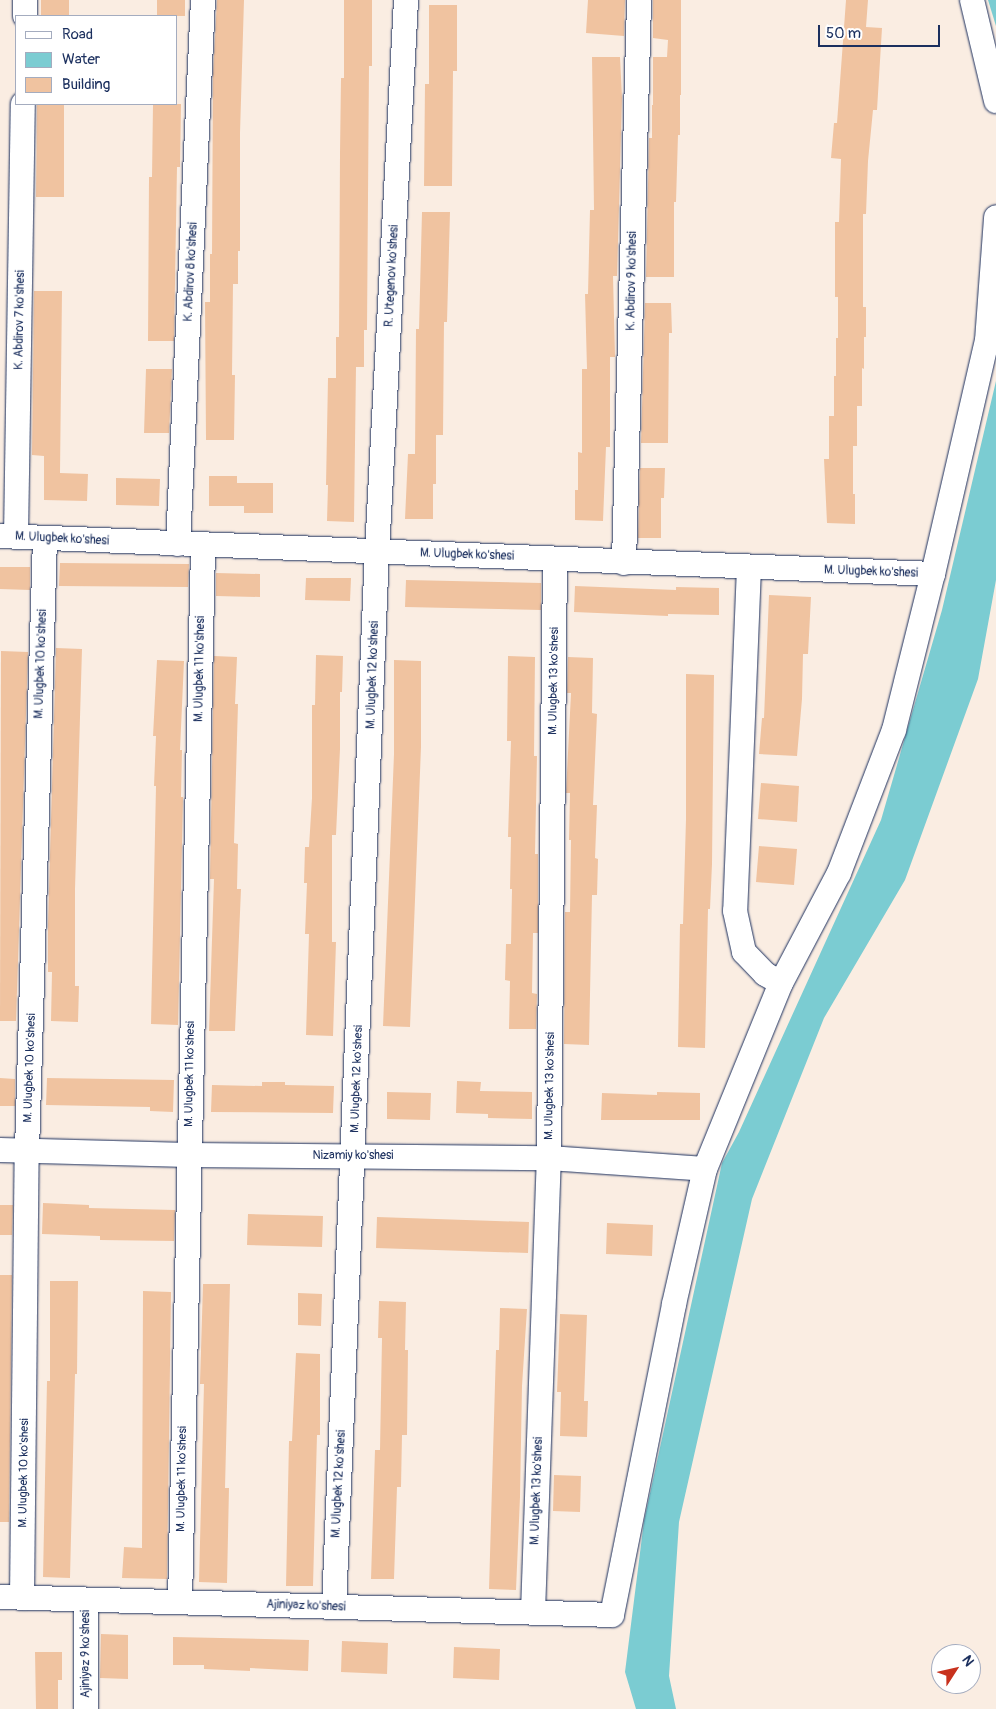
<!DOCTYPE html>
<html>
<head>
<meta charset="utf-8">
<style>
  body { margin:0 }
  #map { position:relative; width:996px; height:1709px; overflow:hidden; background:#faede2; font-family:Pangolin,sans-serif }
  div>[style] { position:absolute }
  .water>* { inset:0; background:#7bccd2 }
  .building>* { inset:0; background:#f0c3a0 }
  .roads { filter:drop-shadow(0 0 1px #1b2f5e) drop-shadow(0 0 1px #1b2f5e) }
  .minor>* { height:24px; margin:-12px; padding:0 12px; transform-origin:12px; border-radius:12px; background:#fff }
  span { translate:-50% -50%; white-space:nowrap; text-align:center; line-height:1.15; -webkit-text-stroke:4px #fff; paint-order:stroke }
  .street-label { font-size:12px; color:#1b2f5e }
  .legend { position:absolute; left:15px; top:15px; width:162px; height:90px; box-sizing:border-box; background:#fff; border:1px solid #a4acbf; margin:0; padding:6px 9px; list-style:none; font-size:15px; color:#1b2f5e }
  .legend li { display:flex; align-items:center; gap:10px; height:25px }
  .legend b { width:25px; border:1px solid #a4acbf }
  .north { position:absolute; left:931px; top:1644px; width:50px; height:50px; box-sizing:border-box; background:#fff; border:1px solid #a4acbf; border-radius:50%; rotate:55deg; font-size:14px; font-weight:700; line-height:20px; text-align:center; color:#1b2f5e }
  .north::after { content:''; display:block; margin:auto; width:18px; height:22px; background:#c8321e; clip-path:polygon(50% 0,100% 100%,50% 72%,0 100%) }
  .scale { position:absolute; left:818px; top:25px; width:122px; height:22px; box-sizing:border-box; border:2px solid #1b2f5e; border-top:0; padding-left:6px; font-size:15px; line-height:18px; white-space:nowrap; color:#1b2f5e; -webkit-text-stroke:4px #fff; paint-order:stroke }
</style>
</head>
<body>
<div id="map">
  <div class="water">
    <div style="clip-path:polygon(988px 0,996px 0,996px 26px)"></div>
    <div style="clip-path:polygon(996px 381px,996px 580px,978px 679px,905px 880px,824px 1018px,752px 1199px,679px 1522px,669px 1676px,676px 1709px,636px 1709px,625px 1672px,644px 1521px,722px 1163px,739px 1132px,881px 820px,942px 610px)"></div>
  </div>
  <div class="building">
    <div style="clip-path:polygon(41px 0,69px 0,69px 16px,41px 16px)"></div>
    <div style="clip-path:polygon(157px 0,185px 0,185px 16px,157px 16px)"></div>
    <div style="clip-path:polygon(217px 0,244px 0,240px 133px,240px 251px,238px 251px,238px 284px,233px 284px,232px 375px,235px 375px,234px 440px,206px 440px,205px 302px,210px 302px,210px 254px,212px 254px,213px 74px)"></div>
    <div style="clip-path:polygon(344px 0,372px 0,372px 66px,369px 66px,367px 330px,364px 330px,364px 367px,356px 367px,354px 522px,327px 521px,328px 485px,326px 485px,328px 378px,336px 378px,336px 337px,339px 337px,340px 153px,341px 78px,344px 78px)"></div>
    <div style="clip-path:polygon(588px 0,625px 0,624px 36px,586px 33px)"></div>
    <div style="clip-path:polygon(653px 0,681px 0,681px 95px,680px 95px,680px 135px,678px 135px,676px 202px,674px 202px,674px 277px,646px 277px,649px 138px,652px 138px,652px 105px,653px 105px,653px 57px,667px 57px,668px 40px,653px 38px)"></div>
    <div style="clip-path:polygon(846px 0,868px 0,866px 27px,882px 28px,877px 110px,873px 110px,868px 161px,866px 214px,863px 214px,863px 307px,866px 307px,866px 337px,864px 337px,864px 369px,862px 368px,862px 406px,857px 406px,857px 446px,853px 446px,853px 494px,855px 494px,855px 524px,827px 523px,824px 459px,829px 459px,829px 416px,834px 416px,834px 376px,836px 376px,836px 338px,838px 338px,838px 297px,835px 297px,835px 222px,839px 222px,841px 159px,831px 158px,834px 123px,837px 123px)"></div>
    <div style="clip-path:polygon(429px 5px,457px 5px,457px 71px,453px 71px,452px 186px,424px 186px,425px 84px,429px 84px)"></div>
    <div style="clip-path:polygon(592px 57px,620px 57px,622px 98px,617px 276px,613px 276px,615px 357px,610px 357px,610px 447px,606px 447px,603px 521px,575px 520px,575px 490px,578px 490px,578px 452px,582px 453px,582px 369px,587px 369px,585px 294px,588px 294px,590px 210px,594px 210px)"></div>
    <div style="clip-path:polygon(37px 104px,64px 104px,64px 197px,36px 197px)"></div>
    <div style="clip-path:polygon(153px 104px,181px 104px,180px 167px,177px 167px,174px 341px,148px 341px,149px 177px,152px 177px)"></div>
    <div style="clip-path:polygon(422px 212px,450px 212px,447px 322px,444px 322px,443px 435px,436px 435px,436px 484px,433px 484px,433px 519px,405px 519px,408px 454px,415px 454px,416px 329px,419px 329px)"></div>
    <div style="clip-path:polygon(34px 291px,62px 291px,60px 473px,88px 474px,87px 501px,44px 500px,44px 456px,32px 455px)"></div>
    <div style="clip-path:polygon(645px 303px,671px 303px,672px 333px,669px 333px,668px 443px,641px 443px)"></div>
    <div style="clip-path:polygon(146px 369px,172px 369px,169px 433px,144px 433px)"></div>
    <div style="clip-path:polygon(640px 468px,665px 468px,664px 498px,661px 498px,661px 538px,638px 538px)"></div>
    <div style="clip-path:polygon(209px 476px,237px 476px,237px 483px,273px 483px,273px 513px,244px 513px,244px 506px,209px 506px)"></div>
    <div style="clip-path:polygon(116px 478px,160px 479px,159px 506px,116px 505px)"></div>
    <div style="clip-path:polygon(60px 563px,189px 564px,188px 587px,59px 586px)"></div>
    <div style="clip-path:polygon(0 567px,30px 567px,30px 590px,0 589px)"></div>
    <div style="clip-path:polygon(216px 573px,260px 574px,260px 597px,216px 596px)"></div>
    <div style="clip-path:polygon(306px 578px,351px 578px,350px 601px,305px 600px)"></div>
    <div style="clip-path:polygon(406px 580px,541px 583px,541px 610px,405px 607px)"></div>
    <div style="clip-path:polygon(575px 586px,676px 590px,676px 587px,719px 588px,719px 615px,668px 614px,668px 616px,574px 612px)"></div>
    <div style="clip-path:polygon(769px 595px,811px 597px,808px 654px,803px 654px,802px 699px,797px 756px,759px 754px,762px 718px,764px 718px)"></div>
    <div style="clip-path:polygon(56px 648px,82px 649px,75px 889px,75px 986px,79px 986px,78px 1022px,51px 1021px,52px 972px,48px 972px,48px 924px)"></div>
    <div style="clip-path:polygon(1px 651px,28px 652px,16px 1021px,0 1021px)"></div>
    <div style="clip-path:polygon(316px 655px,343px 656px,342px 692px,340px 692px,340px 749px,336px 835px,332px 835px,332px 942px,336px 942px,333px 1036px,306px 1035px,309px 934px,305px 934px,307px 883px,304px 883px,305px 847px,309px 847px,312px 798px,312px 705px,315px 705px)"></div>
    <div style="clip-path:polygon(214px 656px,237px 657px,235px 704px,238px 704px,234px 843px,238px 844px,237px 889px,241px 889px,235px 1031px,209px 1031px,214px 879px,210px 879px)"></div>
    <div style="clip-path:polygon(508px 656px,535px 657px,534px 756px,537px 756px,535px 854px,538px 854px,538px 933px,533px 933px,532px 993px,537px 994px,536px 1029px,509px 1029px,510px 981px,505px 980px,506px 944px,511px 944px,512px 889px,510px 889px,511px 837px,508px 837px,511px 741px,507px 741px)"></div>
    <div style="clip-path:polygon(568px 657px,593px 658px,592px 713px,597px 714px,593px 805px,597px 805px,595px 858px,598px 859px,597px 895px,592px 895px,589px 1045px,564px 1044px,565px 912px,570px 912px,571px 840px,569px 840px,570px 793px,566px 793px,571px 693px,567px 693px)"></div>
    <div style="clip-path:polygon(157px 660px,184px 661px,180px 750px,182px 750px,181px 797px,183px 797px,178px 1025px,151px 1024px,156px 786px,154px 786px,156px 736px,153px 736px)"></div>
    <div style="clip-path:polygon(394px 660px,421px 661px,421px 747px,410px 1027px,383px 1026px,394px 754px)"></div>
    <div style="clip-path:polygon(686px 674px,714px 675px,712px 864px,710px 909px,708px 909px,705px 1048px,678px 1047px,680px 924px,683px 924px,686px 819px)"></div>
    <div style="clip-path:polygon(761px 783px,799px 786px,797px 822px,758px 819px)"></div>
    <div style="clip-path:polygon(759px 846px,797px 849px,794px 885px,756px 882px)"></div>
    <div style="clip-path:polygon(0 1078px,15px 1079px,15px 1106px,0 1106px)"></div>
    <div style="clip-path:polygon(47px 1078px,174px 1080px,173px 1112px,150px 1111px,150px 1107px,46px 1105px)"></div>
    <div style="clip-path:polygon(457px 1081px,481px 1082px,480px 1091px,532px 1092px,532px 1119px,488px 1118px,488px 1114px,456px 1113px)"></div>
    <div style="clip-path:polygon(262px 1082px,285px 1082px,285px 1085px,334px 1086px,333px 1113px,211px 1112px,212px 1085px,262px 1086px)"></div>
    <div style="clip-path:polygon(387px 1092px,431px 1093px,430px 1120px,387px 1119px)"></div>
    <div style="clip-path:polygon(657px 1092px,700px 1093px,700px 1120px,601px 1120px,602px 1093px,657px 1095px)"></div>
    <div style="clip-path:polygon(43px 1203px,89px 1205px,89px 1208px,175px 1210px,174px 1241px,100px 1240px,100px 1236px,42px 1234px)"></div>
    <div style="clip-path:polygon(0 1205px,13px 1205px,12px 1235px,0 1235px)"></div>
    <div style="clip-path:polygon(248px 1214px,323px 1216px,322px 1247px,247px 1245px)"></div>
    <div style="clip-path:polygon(377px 1217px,529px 1222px,528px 1253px,376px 1248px)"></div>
    <div style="clip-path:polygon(607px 1223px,653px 1225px,652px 1256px,606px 1254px)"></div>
    <div style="clip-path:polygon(0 1275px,12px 1275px,9px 1522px,0 1522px)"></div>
    <div style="clip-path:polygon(50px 1281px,78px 1281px,77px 1374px,75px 1374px,70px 1578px,43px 1577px,47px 1381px,50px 1381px)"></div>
    <div style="clip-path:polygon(203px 1284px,230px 1284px,225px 1488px,229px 1488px,227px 1583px,199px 1582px,204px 1384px,200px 1384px)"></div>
    <div style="clip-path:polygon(143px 1291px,171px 1292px,167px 1579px,122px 1578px,124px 1547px,142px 1548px)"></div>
    <div style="clip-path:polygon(298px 1293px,322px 1294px,321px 1326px,298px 1325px)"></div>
    <div style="clip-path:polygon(379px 1301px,406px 1302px,405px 1350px,408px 1350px,407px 1435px,402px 1435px,401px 1487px,397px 1487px,394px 1579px,371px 1579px,375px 1450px,380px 1450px,382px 1338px,378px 1338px)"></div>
    <div style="clip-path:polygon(500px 1308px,527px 1309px,522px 1386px,520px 1497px,516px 1590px,489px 1589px,496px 1350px,499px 1350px)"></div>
    <div style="clip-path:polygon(560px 1314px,587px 1315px,584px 1401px,588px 1401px,587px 1437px,560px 1436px,561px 1392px,557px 1392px)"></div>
    <div style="clip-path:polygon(296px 1353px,320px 1354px,320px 1435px,317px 1435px,313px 1586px,286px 1586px,289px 1441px,292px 1441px)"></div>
    <div style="clip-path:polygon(554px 1475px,581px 1476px,580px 1512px,553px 1511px)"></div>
    <div style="clip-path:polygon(101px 1634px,128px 1635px,128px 1679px,100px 1678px)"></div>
    <div style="clip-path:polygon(173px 1637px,309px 1640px,308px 1671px,250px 1668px,250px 1671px,204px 1669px,204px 1665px,173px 1665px)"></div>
    <div style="clip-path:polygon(342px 1641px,388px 1643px,387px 1674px,341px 1672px)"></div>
    <div style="clip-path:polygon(454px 1647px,500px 1649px,499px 1680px,453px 1678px)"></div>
    <div style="clip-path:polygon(35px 1652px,62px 1652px,62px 1680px,58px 1680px,58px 1709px,36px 1709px)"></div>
  </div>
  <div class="roads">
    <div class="minor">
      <div style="left:972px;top:0;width:104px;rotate:76.6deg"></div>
      <div style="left:25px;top:16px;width:16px;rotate:-90deg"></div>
      <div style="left:0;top:536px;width:934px;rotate:2.33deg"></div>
      <div style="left:16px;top:537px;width:433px;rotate:-89.1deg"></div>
      <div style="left:178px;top:544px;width:545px;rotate:-87.37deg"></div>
      <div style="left:624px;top:563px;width:563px;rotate:-88.47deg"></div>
      <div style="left:749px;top:567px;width:344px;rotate:92.3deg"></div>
      <div style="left:735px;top:911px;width:42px;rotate:77.6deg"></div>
      <div style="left:744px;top:952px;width:30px;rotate:46deg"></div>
      <div style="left:765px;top:974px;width:18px;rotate:29deg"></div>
      <div style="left:0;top:1150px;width:188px;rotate:1.5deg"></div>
      <div style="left:188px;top:1155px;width:361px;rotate:0.5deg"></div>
      <div style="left:549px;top:1158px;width:156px;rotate:4deg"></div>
      <div style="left:0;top:1597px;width:612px;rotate:1.68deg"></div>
      <div style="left:612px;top:1615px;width:317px;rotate:-78.7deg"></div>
      <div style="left:674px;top:1304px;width:139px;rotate:-77.1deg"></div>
      <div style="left:705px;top:1169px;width:201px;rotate:-67.8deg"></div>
      <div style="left:781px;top:983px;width:124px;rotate:-62.2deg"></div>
      <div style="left:839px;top:873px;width:153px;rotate:-69deg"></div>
      <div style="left:894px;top:730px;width:161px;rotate:-76deg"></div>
      <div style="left:933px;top:574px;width:239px;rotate:-77deg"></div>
      <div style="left:987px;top:341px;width:124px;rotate:-85.8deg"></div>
      <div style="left:22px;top:1598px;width:447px;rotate:-89.4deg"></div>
      <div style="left:27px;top:1151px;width:612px;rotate:-88.32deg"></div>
      <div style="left:180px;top:1602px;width:1057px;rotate:-88.75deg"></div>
      <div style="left:334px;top:1607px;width:1056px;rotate:-87.67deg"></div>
      <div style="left:377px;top:552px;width:553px;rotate:-86.99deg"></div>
      <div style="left:533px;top:1612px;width:454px;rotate:-88deg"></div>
      <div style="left:549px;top:1158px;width:599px;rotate:-89.43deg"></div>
      <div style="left:86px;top:1709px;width:109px;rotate:-90deg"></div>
    </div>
  </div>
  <div class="street-label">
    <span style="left:191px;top:272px;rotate:-87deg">K. Abdirov 8 ko'shesi</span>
    <span style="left:392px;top:276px;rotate:-87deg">R. Utegenov ko'shesi</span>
    <span style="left:632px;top:281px;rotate:-89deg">K. Abdirov 9 ko'shesi</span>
    <span style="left:20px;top:320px;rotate:-89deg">K. Abdirov 7 ko'shesi</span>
    <span style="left:62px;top:539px;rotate:3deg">M. Ulugbek ko'shesi</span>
    <span style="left:467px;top:555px;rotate:2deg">M. Ulugbek ko'shesi</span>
    <span style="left:871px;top:572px;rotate:2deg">M. Ulugbek ko'shesi</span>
    <span style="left:41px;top:664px;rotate:-88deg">M. Ulugbek 10 ko'shesi</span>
    <span style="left:200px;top:669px;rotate:-89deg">M. Ulugbek 11 ko'shesi</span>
    <span style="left:373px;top:675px;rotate:-88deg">M. Ulugbek 12 ko'shesi</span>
    <span style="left:554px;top:681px;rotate:-89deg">M. Ulugbek 13 ko'shesi</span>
    <span style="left:30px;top:1068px;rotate:-88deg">M. Ulugbek 10 ko'shesi</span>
    <span style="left:190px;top:1074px;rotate:-89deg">M. Ulugbek 11 ko'shesi</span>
    <span style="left:357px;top:1079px;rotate:-88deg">M. Ulugbek 12 ko'shesi</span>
    <span style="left:550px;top:1086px;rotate:-89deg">M. Ulugbek 13 ko'shesi</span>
    <span style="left:353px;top:1156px">Nizamiy ko'shesi</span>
    <span style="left:24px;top:1473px;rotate:-89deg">M. Ulugbek 10 ko'shesi</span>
    <span style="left:182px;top:1479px;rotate:-89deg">M. Ulugbek 11 ko'shesi</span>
    <span style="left:339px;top:1484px;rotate:-87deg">M. Ulugbek 12 ko'shesi</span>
    <span style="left:537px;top:1491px;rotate:-88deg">M. Ulugbek 13 ko'shesi</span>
    <span style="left:306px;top:1606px;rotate:2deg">Ajiniyaz ko'shesi</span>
    <span style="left:86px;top:1654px;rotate:-90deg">Ajiniyaz 9 ko'shesi</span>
  </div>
  <ul class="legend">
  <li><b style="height:6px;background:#fff"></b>Road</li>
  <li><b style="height:14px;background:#7bccd2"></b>Water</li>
  <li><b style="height:14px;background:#f0c3a0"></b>Building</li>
  </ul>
  <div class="north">N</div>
  <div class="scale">50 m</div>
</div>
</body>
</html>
